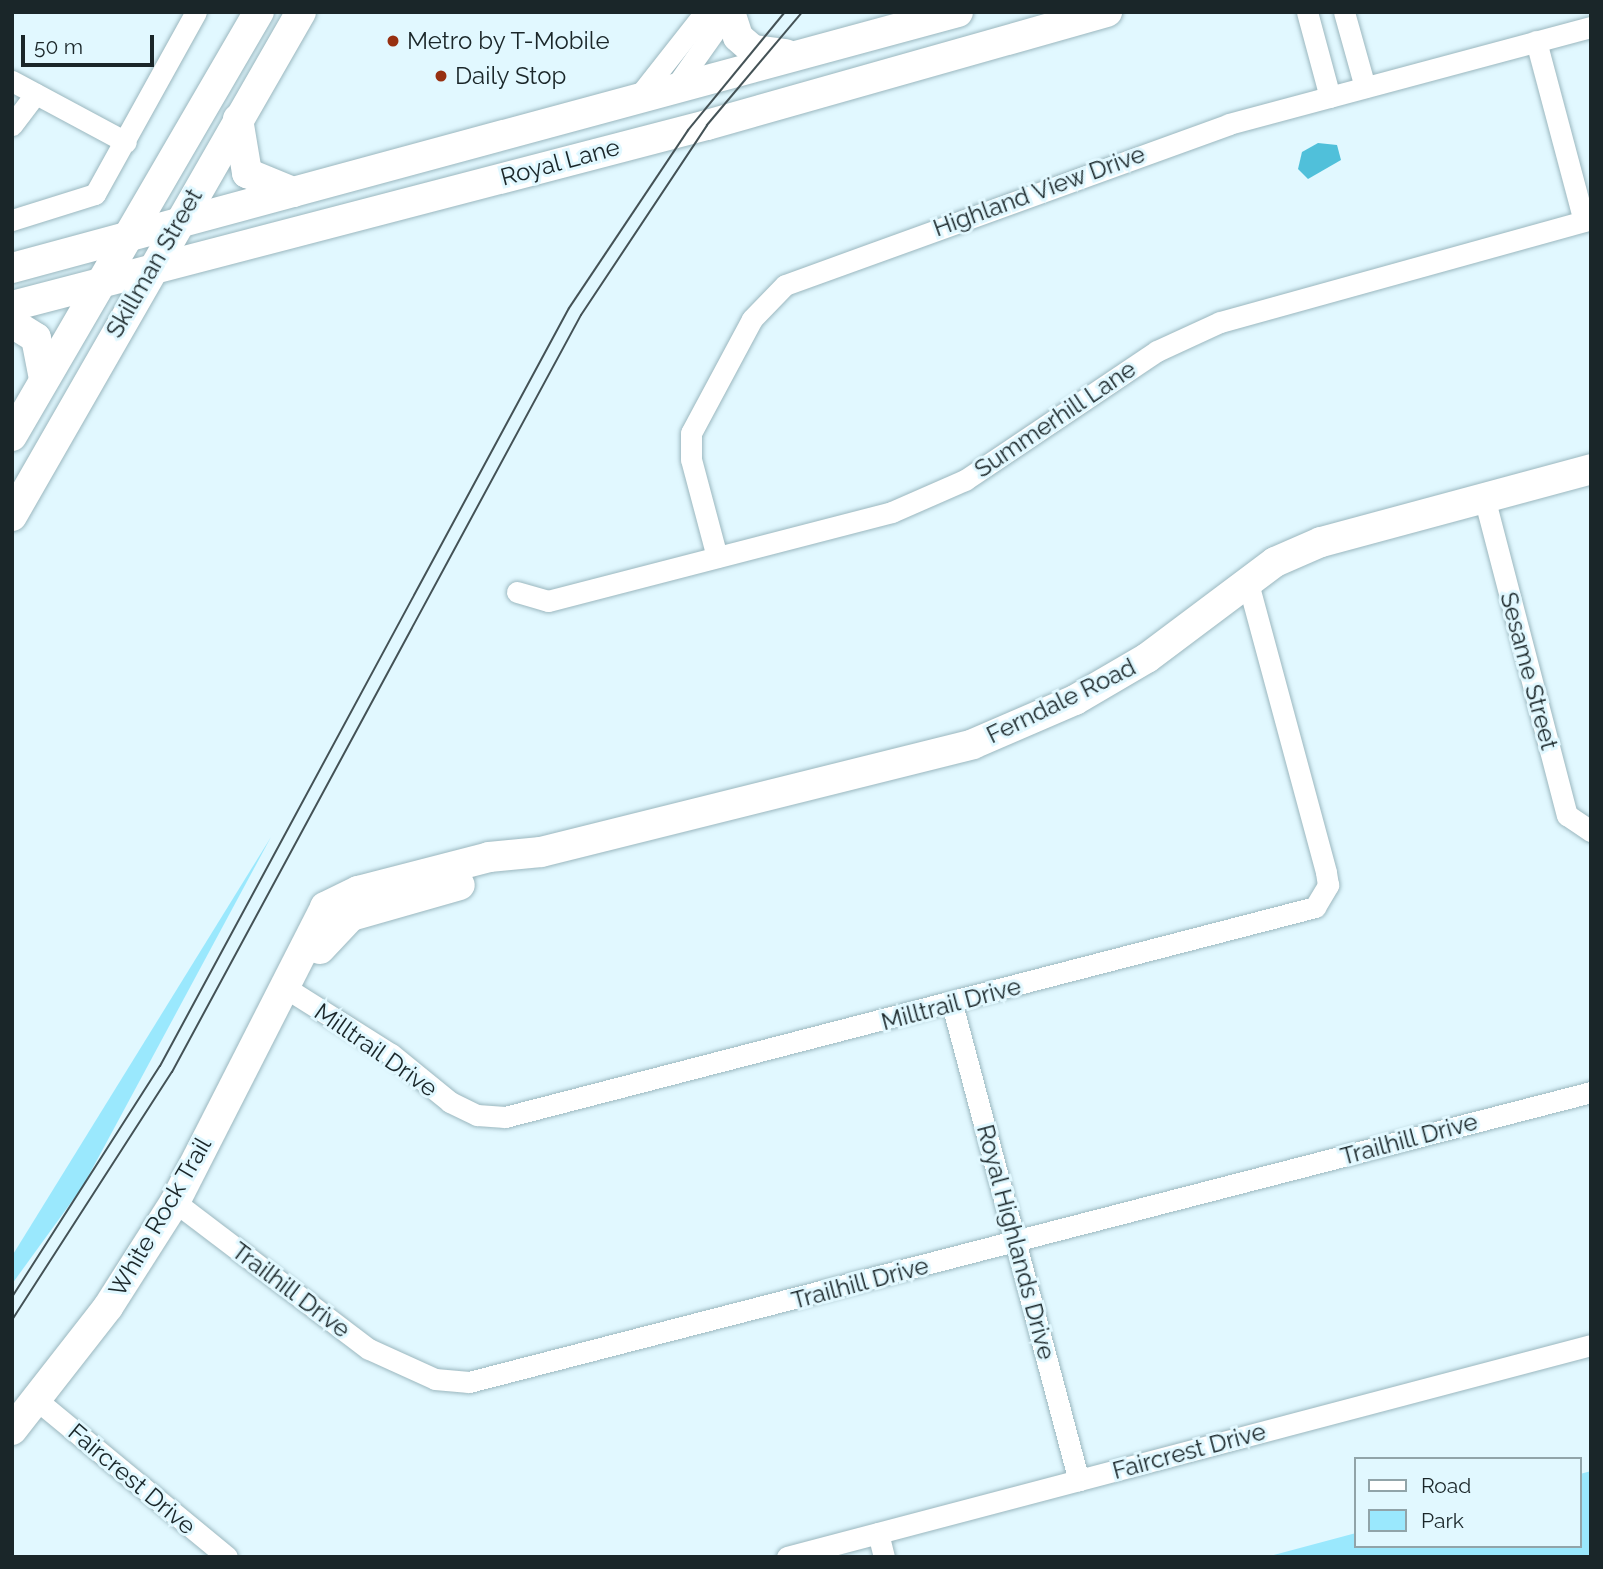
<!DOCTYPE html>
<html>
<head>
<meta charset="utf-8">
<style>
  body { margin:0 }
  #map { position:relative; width:1603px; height:1569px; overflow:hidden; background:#e1f8ff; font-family:Raleway,sans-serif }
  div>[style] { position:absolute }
  .green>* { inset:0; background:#9ae8fd }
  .water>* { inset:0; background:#50c0da }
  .roads { filter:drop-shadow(0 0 2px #9bb7bf) drop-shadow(0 0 2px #9bb7bf) }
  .street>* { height:21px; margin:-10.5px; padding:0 10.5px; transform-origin:10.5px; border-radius:10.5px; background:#fff }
  .secondary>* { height:30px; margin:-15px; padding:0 15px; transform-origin:15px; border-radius:15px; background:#fff }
  .tram>* { height:2px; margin:-1px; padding:0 1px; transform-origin:1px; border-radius:1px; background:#445256 }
  .dots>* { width:19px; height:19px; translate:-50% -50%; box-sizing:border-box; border:4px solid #e1f8ff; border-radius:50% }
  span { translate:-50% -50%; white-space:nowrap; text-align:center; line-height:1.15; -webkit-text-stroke:6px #e1f8ff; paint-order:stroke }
  .poi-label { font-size:24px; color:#1a2629 }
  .left { translate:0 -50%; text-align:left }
  .street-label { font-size:24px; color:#1a2629 }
  .frame { position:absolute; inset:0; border:14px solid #1a2629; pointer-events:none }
  .legend { position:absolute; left:1354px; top:1457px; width:228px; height:91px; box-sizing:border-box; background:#e1f8ff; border:2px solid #91a4a9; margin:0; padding:9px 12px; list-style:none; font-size:21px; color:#1a2629 }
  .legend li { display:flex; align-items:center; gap:14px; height:35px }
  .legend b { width:35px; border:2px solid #91a4a9 }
  .scale { position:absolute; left:21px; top:35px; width:133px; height:32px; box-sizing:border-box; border:4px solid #1a2629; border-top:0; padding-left:9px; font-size:21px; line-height:24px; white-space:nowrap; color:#1a2629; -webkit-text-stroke:5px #e1f8ff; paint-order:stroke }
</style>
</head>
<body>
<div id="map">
  <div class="green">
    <div style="clip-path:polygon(271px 837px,83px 1186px,12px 1284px,12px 1256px)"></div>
    <div style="clip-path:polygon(1591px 1471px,1591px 1557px,1266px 1557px,1356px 1533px,1356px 1546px,1580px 1546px,1580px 1474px)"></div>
  </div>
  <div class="water">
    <div style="clip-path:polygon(1318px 143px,1337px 145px,1341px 160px,1308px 179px,1298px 169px,1302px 152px)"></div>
  </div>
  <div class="roads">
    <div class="street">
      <div style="left:1307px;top:12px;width:88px;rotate:74.9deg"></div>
      <div style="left:1344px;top:12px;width:78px;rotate:74.4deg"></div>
      <div style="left:1536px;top:41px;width:186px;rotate:75.1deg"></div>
      <div style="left:12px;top:81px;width:129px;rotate:28.2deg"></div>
      <div style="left:673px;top:90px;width:95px;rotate:-54.8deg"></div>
      <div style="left:635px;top:101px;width:113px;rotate:-51.8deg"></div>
      <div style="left:12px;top:125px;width:39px;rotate:-53deg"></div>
      <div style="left:12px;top:220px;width:87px;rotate:-17.4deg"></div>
      <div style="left:95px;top:194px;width:208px;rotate:-61deg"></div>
      <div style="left:1484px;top:497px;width:329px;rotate:75.4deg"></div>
      <div style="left:1567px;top:815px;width:29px;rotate:34deg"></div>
      <div style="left:717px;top:557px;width:101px;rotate:-104.9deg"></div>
      <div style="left:691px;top:459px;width:26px;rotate:-90deg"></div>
      <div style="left:691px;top:433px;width:129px;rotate:-61.8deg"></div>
      <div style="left:752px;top:319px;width:47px;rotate:-45.9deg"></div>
      <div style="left:785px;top:285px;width:472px;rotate:-19.9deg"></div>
      <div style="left:1229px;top:124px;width:375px;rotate:-15deg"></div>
      <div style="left:517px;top:592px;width:32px;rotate:16deg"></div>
      <div style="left:548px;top:601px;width:355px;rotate:-14.5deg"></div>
      <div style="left:892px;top:512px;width:80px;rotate:-23.7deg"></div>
      <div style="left:965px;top:480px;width:231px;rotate:-33.9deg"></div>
      <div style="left:1157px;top:351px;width:69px;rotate:-24.7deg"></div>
      <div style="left:1220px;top:322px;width:385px;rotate:-15.5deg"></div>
      <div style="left:286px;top:988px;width:124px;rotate:32.2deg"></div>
      <div style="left:391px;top:1054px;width:76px;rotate:39.1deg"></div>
      <div style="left:450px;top:1102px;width:30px;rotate:26deg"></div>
      <div style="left:477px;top:1115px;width:28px;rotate:4deg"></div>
      <div style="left:505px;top:1117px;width:837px;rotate:-14.53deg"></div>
      <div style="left:1315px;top:907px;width:26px;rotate:-59deg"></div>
      <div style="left:1328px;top:885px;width:13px;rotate:-99deg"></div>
      <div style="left:1326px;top:872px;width:302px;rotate:-105.1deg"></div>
      <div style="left:952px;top:1004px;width:493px;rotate:75.1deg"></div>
      <div style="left:175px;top:1202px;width:243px;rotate:37.2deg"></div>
      <div style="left:369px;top:1349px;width:72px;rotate:24.4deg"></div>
      <div style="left:435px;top:1379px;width:34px;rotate:5deg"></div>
      <div style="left:469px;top:1382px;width:1159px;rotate:-14.49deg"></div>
      <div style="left:38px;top:1401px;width:245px;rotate:39.5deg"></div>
      <div style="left:878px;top:1533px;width:25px;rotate:76deg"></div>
      <div style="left:787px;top:1557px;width:831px;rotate:-14.77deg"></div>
    </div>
    <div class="secondary">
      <div style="left:730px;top:12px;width:26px;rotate:72deg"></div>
      <div style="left:738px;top:37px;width:20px;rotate:41deg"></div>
      <div style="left:753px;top:50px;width:33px;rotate:7deg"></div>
      <div style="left:238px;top:119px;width:55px;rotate:80.5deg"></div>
      <div style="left:247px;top:173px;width:50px;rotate:22.4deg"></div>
      <div style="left:12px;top:268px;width:980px;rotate:-15.14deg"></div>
      <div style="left:12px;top:306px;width:718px;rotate:-14.6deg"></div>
      <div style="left:707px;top:125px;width:416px;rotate:-15.8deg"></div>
      <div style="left:12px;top:323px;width:28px;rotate:32deg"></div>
      <div style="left:36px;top:338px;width:42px;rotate:79deg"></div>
      <div style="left:12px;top:436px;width:491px;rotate:-59.8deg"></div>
      <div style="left:12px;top:516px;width:581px;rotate:-60.17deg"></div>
      <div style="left:320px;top:949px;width:45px;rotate:-46.8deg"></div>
      <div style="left:351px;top:916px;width:113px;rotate:-15.9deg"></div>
      <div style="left:12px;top:1430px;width:156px;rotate:-52deg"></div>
      <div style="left:108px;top:1307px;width:125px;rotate:-57.5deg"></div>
      <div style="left:175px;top:1202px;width:331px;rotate:-63deg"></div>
      <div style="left:325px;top:907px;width:37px;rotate:-26deg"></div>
      <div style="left:358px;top:891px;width:135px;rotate:-14.5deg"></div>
      <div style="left:489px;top:857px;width:52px;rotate:-5.5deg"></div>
      <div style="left:541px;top:852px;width:445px;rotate:-14deg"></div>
      <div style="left:973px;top:744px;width:111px;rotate:-23.3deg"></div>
      <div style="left:1075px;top:700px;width:83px;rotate:-30.3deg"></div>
      <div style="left:1147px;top:658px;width:160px;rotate:-36.9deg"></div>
      <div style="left:1275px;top:562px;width:50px;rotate:-23.5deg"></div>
      <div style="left:1321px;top:542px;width:280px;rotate:-15.1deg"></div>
    </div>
  </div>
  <div class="tram">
    <div style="left:12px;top:1297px;width:274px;rotate:-57.4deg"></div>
    <div style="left:160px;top:1066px;width:861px;rotate:-61.65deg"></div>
    <div style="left:569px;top:308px;width:214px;rotate:-56.2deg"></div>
    <div style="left:688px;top:130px;width:153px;rotate:-50.6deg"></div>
    <div style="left:12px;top:1320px;width:295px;rotate:-57.2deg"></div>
    <div style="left:172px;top:1072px;width:860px;rotate:-61.62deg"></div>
    <div style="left:581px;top:315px;width:228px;rotate:-56.4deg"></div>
    <div style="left:707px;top:125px;width:148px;rotate:-49.9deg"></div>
  </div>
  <div class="dots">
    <div style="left:393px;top:41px;background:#973011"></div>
    <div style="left:441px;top:76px;background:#973011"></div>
  </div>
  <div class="poi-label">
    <span class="left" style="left:407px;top:41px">Metro by T-Mobile</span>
    <span class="left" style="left:455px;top:76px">Daily Stop</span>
  </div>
  <div class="street-label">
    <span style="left:560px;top:162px;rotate:-15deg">Royal Lane</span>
    <span style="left:1039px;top:191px;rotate:-20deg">Highland View Drive</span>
    <span style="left:154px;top:263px;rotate:-60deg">Skillman Street</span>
    <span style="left:1055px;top:419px;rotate:-34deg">Summerhill Lane</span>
    <span style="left:1529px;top:671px;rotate:75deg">Sesame Street</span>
    <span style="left:1061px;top:701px;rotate:-26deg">Ferndale Road</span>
    <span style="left:951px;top:1004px;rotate:-15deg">Milltrail Drive</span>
    <span style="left:376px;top:1050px;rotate:35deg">Milltrail Drive</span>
    <span style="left:1409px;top:1139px;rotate:-15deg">Trailhill Drive</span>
    <span style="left:160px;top:1217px;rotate:-60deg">White Rock Trail</span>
    <span style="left:1016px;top:1242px;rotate:75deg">Royal Highlands Drive</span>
    <span style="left:860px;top:1283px;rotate:-15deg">Trailhill Drive</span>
    <span style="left:291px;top:1290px;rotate:37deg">Trailhill Drive</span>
    <span style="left:1189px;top:1451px;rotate:-15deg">Faircrest Drive</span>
    <span style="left:132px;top:1479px;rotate:40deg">Faircrest Drive</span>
  </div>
  <div class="frame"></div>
  <ul class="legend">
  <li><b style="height:9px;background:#fff"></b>Road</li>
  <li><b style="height:19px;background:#9ae8fd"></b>Park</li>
  </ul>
  <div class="scale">50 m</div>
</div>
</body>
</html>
